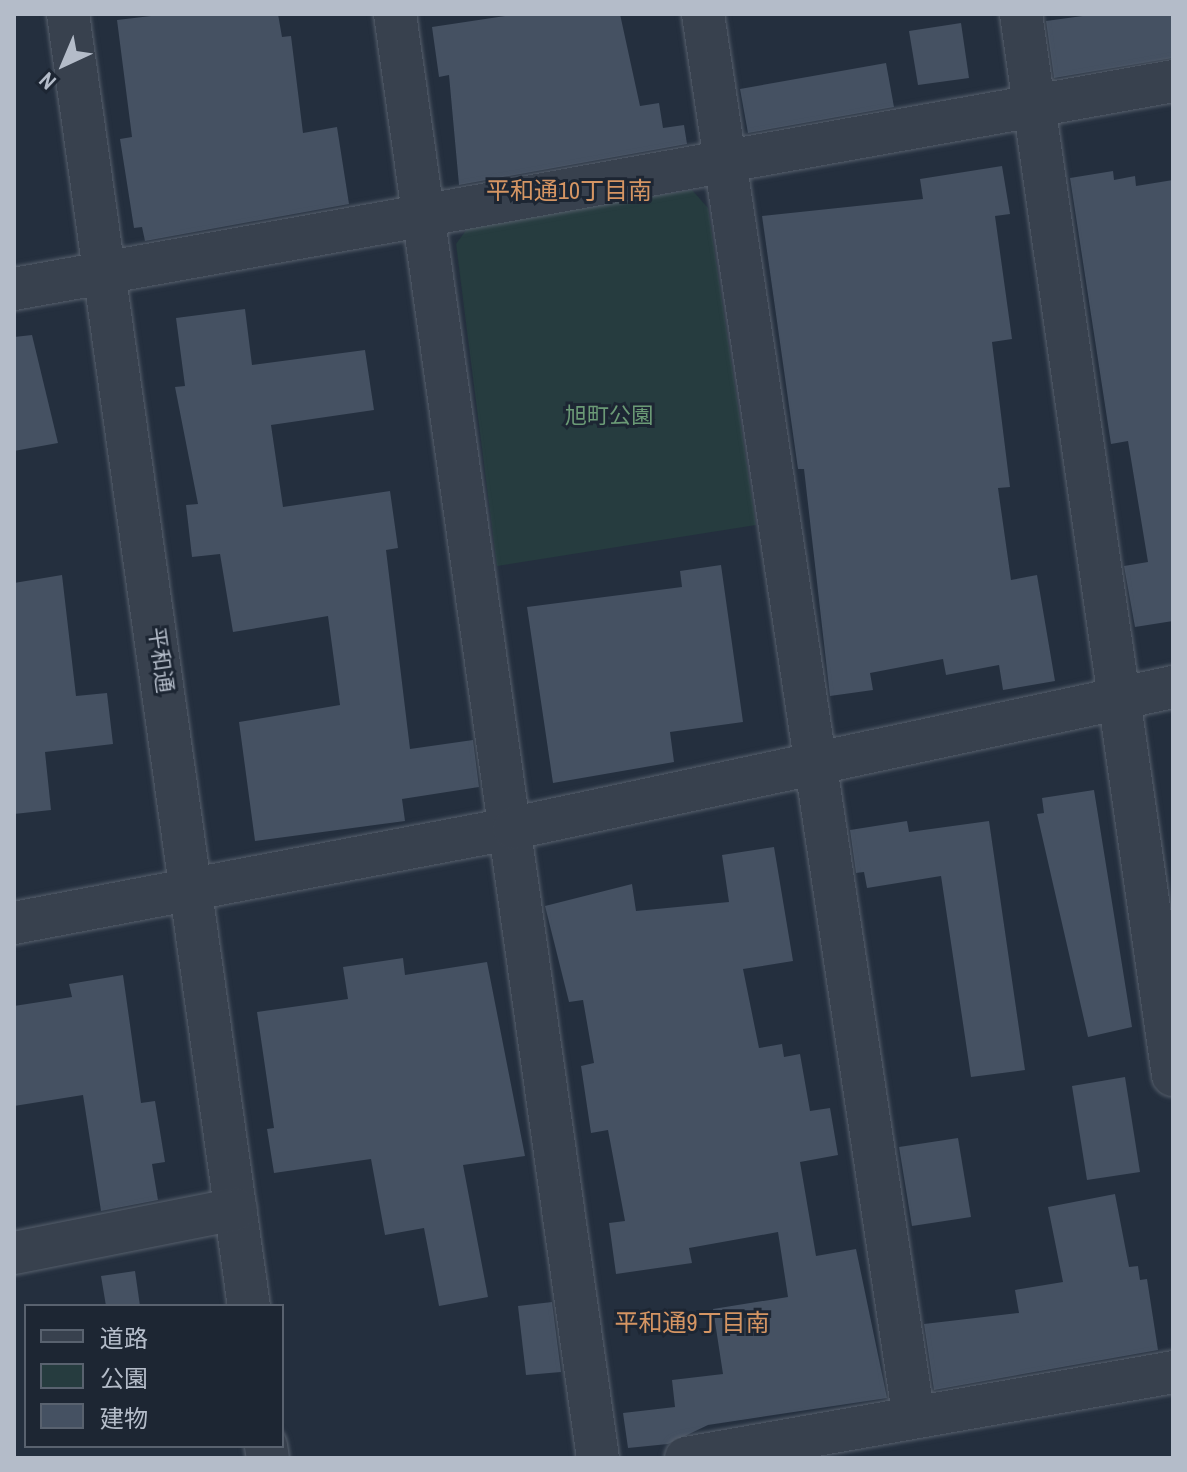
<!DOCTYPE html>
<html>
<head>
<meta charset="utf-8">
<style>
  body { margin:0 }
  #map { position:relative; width:1187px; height:1472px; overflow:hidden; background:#242f3e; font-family:"Archivo Narrow","Noto Sans JP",sans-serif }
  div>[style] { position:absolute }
  .green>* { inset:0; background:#263c3f }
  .building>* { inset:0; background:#455162 }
  .roads { filter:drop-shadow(0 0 2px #565f6c) drop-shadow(0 0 2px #565f6c) }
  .minor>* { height:42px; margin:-21px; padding:0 21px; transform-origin:21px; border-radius:21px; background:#38414e }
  span { translate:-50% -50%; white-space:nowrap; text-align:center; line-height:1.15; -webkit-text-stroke:6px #1d2633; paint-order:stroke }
  .park-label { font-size:22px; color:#6b9a76 }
  .street-label { font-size:22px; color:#b4bcc9 }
  .neighbourhood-label { font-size:24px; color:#d59563 }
  .frame { position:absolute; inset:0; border:16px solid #b4bcc9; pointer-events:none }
  .legend { position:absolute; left:24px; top:1304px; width:260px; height:144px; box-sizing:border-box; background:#1d2633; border:2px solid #59626f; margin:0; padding:10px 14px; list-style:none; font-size:24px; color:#b4bcc9 }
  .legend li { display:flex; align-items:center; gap:16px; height:40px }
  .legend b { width:40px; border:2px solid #59626f }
  .north { position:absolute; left:24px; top:24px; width:80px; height:80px; -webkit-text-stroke:6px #1d2633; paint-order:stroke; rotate:224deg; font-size:22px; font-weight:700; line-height:32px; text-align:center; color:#b4bcc9 }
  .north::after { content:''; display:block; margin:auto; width:28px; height:36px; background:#b4bcc9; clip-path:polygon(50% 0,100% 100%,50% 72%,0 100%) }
</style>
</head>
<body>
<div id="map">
  <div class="green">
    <div style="clip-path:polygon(692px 190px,708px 208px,756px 525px,497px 566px,456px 244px,470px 225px)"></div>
  </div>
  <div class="building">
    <div style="clip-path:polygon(168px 14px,278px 14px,282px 37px,291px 36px,303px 133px,337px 127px,349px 204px,145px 241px,142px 227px,134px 228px,120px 139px,132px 137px,117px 20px)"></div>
    <div style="clip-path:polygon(518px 14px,620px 14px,640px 106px,659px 103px,663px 128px,684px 125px,687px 144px,459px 185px,449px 75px,439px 77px,432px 27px)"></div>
    <div style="clip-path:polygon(1097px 14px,1173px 14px,1173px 58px,1054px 78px,1046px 21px)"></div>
    <div style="clip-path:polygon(961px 23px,969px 78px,918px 85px,909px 31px)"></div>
    <div style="clip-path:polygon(886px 63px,894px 107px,748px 133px,740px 89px)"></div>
    <div style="clip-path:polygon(1002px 166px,1010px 214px,995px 216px,1012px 339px,992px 342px,1010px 487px,998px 488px,1011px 580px,1037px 575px,1055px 681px,1003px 690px,999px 665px,946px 675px,943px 659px,870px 673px,873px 690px,830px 696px,804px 469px,798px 469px,762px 216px,923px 199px,920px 179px)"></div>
    <div style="clip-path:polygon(1113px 171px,1114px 180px,1135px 176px,1136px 186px,1173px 180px,1173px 621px,1135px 627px,1124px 566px,1148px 562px,1128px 441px,1111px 444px,1070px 178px)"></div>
    <div style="clip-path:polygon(245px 309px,252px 365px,365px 350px,374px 410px,271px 425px,283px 507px,390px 491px,398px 548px,386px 550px,410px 749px,473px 740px,479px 787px,402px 799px,405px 821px,255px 841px,239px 722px,340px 705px,328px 616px,233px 632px,220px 554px,192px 557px,186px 505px,198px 504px,175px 387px,185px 386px,176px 318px)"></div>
    <div style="clip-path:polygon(32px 335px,58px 443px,14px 451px,14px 337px)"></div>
    <div style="clip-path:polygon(721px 565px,743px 722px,670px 732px,674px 762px,553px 783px,527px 607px,682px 587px,680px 571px)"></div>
    <div style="clip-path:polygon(62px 575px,76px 696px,107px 693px,113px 744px,45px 752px,51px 810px,14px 814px,14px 583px)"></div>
    <div style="clip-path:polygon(1094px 790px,1132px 1027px,1088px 1037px,1037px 814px,1044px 813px,1042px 798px)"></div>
    <div style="clip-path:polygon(907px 821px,909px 832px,989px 821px,1025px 1070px,971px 1077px,941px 876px,867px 888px,864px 872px,856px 873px,850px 830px)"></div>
    <div style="clip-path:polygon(774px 847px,793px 961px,743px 969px,759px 1048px,782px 1044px,784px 1057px,800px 1054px,810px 1111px,830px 1108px,838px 1155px,800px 1162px,816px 1256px,856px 1249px,887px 1398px,708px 1425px,668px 1444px,628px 1448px,623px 1413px,675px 1407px,672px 1380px,723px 1374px,713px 1309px,788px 1297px,778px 1232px,689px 1248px,692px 1263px,616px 1274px,609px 1223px,625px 1221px,608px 1130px,591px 1133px,581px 1066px,594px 1063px,583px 1000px,569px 1002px,545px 906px,632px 884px,636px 911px,729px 902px,722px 855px)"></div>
    <div style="clip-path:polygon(403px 958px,405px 975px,487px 962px,525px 1156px,463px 1165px,488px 1297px,439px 1306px,424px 1228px,385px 1235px,371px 1159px,274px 1173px,267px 1129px,274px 1128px,257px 1012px,348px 999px,343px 967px)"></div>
    <div style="clip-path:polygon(123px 975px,141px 1103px,155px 1101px,165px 1162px,152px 1164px,158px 1200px,101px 1211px,83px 1095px,14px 1106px,14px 1006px,72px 997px,69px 984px)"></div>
    <div style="clip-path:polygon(1125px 1077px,1140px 1172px,1087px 1180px,1072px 1086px)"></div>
    <div style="clip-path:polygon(958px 1138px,971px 1217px,912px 1226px,899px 1147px)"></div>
    <div style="clip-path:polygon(1115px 1194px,1129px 1267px,1138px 1266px,1140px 1280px,1147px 1279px,1158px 1350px,934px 1390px,924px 1324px,1019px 1313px,1015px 1290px,1063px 1282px,1048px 1207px)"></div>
    <div style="clip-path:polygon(135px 1271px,140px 1306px,106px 1306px,101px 1276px)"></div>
    <div style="clip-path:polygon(552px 1302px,561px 1372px,526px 1375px,518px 1306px)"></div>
  </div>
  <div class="roads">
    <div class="minor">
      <div style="left:68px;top:14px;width:1305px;rotate:82.03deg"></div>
      <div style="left:395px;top:14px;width:1458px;rotate:82deg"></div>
      <div style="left:703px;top:14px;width:1415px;rotate:81.46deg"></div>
      <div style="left:1021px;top:14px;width:1072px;rotate:81.85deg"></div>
      <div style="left:14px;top:289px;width:1178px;rotate:-10.17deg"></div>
      <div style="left:14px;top:923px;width:509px;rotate:-10.76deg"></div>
      <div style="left:514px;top:828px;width:674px;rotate:-12.08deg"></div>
      <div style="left:14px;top:1253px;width:226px;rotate:-11.2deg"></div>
      <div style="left:266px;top:1446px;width:12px;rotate:81deg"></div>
      <div style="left:686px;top:1458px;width:495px;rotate:-10deg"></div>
    </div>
  </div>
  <div class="park-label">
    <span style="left:609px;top:416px">旭町公園</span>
  </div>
  <div class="street-label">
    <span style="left:161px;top:660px;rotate:82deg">平和通</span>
  </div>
  <div class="neighbourhood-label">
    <span style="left:569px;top:191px">平和通10丁目南</span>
    <span style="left:692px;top:1323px">平和通9丁目南</span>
  </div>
  <div class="frame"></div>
  <ul class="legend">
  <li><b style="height:10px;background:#38414e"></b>道路</li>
  <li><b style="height:22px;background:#263c3f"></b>公園</li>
  <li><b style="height:22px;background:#455162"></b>建物</li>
  </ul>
  <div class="north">N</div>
</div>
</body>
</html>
